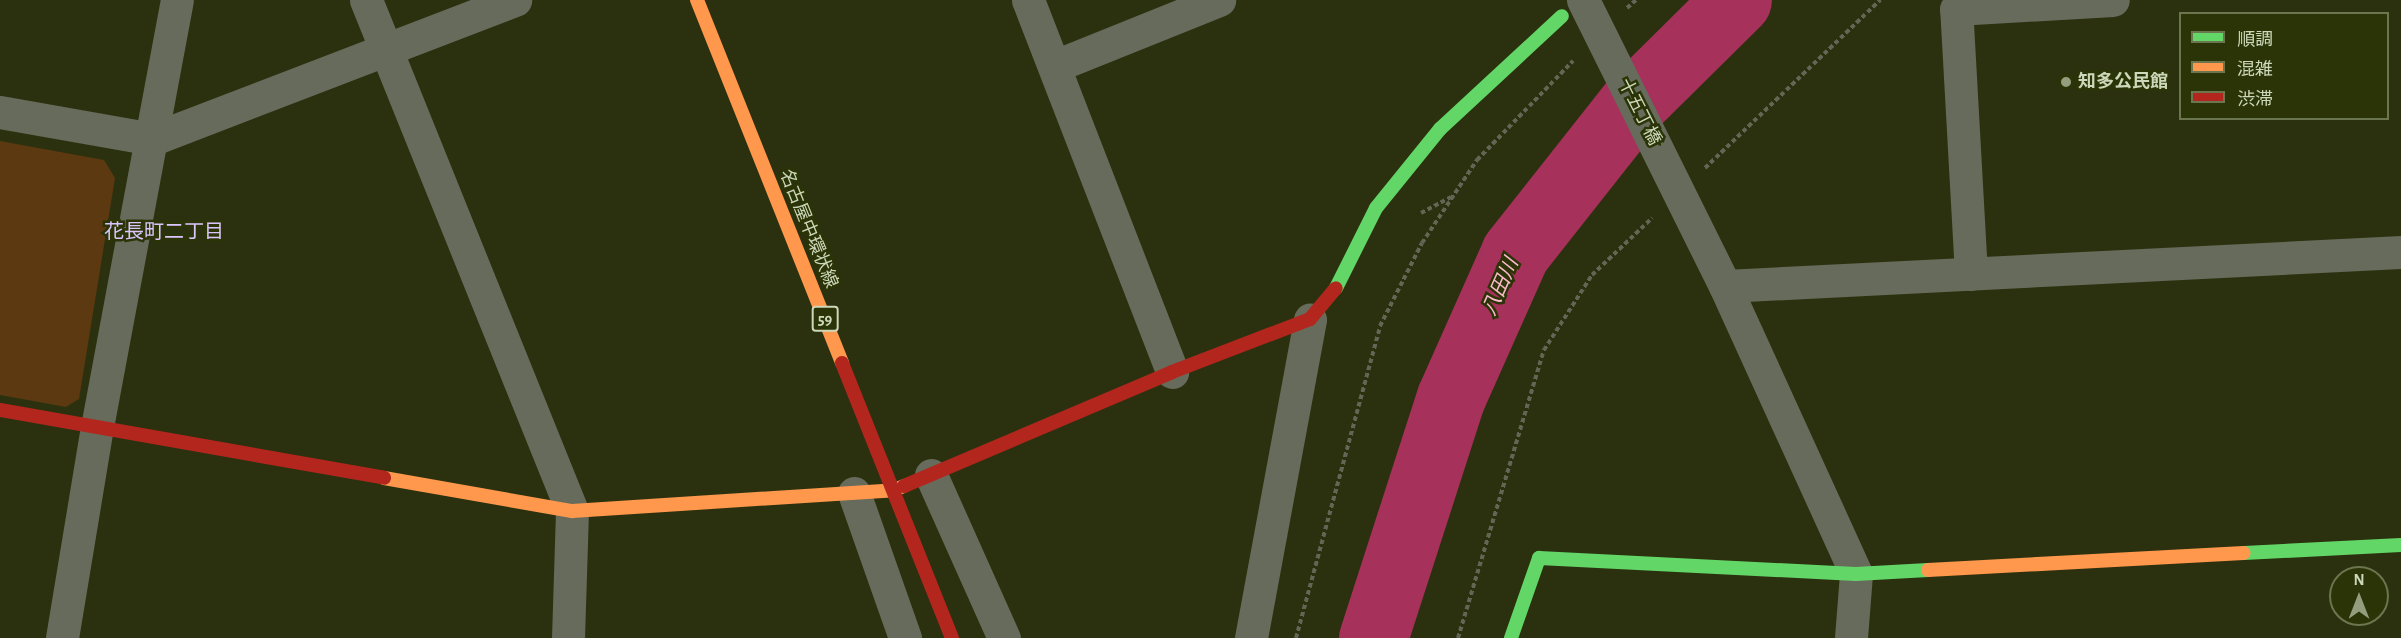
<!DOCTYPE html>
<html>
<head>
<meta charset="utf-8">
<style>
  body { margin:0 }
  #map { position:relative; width:2401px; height:638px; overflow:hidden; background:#2b310f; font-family:"Alegreya Sans","Noto Sans JP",sans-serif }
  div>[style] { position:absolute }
  .green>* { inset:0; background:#5c3910 }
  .river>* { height:69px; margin:-34.5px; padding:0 34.5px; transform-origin:34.5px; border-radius:34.5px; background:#a6315b }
  .path>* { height:4px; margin-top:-2px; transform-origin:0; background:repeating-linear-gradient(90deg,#626755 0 4.5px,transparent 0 7.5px) }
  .street>* { height:33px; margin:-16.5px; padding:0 16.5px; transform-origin:16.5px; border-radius:16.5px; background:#676b5b }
  .fast>* { height:14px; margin:-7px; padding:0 7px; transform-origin:7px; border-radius:7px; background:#63d668 }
  .slow>* { height:14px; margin:-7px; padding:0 7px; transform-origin:7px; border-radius:7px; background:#ff974d }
  .jam>* { height:14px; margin:-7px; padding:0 7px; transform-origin:7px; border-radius:7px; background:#b3261e }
  .dots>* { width:16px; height:16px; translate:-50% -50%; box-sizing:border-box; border:3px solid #2a3407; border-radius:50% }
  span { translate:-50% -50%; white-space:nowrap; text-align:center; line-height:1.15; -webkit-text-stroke:5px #2a3407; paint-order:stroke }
  .shield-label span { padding:2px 4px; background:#2a3407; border:2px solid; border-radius:4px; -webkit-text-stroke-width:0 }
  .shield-label { font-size:16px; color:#cdd7b9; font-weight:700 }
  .poi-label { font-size:18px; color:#cdd7b9; font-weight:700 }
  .left { translate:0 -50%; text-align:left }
  .street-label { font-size:18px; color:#cdd7b9 }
  .neighbourhood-label { font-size:20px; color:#dac5fe }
  .water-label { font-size:20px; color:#fdbacc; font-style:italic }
  .legend { position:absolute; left:2179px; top:12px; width:210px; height:108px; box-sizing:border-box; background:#2a3407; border:2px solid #6b754e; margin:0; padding:8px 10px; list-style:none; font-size:18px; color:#cdd7b9 }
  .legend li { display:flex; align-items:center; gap:12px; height:30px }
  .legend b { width:30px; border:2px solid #6b754e }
  .north { position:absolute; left:2329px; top:566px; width:60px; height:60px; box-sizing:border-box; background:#2a3407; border:2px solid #6b754e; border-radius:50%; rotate:0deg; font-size:16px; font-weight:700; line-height:24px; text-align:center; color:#cdd7b9 }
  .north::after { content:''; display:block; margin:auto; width:21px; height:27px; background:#949d7e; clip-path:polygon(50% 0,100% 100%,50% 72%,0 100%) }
</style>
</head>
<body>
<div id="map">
  <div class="green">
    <div style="clip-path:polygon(0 141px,104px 160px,115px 178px,79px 399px,66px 407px,0 395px)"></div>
  </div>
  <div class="river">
    <div style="left:1373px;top:638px;width:253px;rotate:-72.1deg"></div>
    <div style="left:1451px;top:397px;width:158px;rotate:-66deg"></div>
    <div style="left:1515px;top:253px;width:195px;rotate:-51.7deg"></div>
    <div style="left:1636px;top:100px;width:142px;rotate:-44.7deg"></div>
  </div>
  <div class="path">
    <div style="left:1627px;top:8px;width:12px;rotate:-42deg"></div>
    <div style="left:1705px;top:168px;width:243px;rotate:-43.8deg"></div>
    <div style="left:1421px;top:213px;width:34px;rotate:-28deg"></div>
    <div style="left:1296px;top:638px;width:323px;rotate:-74.9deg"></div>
    <div style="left:1380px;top:326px;width:93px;rotate:-63.2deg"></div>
    <div style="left:1422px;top:243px;width:100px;rotate:-56.5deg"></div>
    <div style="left:1477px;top:160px;width:138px;rotate:-45.9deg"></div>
    <div style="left:1458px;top:638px;width:301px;rotate:-73.4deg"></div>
    <div style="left:1544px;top:350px;width:89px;rotate:-57.4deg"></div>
    <div style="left:1592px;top:275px;width:83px;rotate:-43.5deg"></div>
  </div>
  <div class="street">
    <div style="left:366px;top:0;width:551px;rotate:68.04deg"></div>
    <div style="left:572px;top:511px;width:127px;rotate:91.8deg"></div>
    <div style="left:1028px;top:0;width:399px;rotate:68.8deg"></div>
    <div style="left:1583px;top:0;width:319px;rotate:63.6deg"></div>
    <div style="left:1725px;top:286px;width:316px;rotate:65.5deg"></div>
    <div style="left:1856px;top:574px;width:64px;rotate:94.5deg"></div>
    <div style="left:1055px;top:66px;width:177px;rotate:-21.9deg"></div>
    <div style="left:0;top:112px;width:155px;rotate:10deg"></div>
    <div style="left:153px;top:139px;width:388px;rotate:-21deg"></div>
    <div style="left:1971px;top:274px;width:265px;rotate:-93.2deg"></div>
    <div style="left:1956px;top:9px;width:157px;rotate:-3.3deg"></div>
    <div style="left:1725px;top:286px;width:677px;rotate:-2.88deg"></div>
    <div style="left:931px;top:475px;width:179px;rotate:65.9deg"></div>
    <div style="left:854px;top:493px;width:154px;rotate:70.6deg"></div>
    <div style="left:62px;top:638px;width:214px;rotate:-80.6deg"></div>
    <div style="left:97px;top:427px;width:434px;rotate:-79.4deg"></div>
    <div style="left:1251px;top:638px;width:324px;rotate:-79.5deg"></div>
  </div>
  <div class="fast">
    <div style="left:1336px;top:288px;width:89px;rotate:-63.4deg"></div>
    <div style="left:1376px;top:208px;width:102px;rotate:-51deg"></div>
    <div style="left:1440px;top:129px;width:166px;rotate:-42.8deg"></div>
    <div style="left:2244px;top:553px;width:157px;rotate:-2.9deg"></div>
    <div style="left:1511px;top:638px;width:85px;rotate:-70.7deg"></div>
    <div style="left:1539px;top:558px;width:317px;rotate:2.9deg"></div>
    <div style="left:1856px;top:574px;width:72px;rotate:-3.2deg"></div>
  </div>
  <div class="slow">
    <div style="left:697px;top:0;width:391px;rotate:68.2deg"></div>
    <div style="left:384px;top:478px;width:191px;rotate:10deg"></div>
    <div style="left:572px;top:511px;width:323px;rotate:-3.7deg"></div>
    <div style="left:894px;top:490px;width:11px;rotate:-22deg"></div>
    <div style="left:1928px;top:570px;width:316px;rotate:-3.1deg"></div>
  </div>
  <div class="jam">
    <div style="left:842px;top:363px;width:296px;rotate:68.2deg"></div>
    <div style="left:0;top:410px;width:390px;rotate:10deg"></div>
    <div style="left:904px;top:486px;width:291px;rotate:-23deg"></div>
    <div style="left:1172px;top:372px;width:148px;rotate:-21deg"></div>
    <div style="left:1310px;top:319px;width:40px;rotate:-50deg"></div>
  </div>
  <div class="dots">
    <div style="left:2066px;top:82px;background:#949d7e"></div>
  </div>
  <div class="shield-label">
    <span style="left:825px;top:319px">59</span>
  </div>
  <div class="poi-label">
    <span class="left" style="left:2078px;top:82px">知多公民館</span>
  </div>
  <div class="street-label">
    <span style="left:1639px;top:112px;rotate:63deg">十五丁橋</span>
    <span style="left:808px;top:229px;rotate:68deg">名古屋中環状線</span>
  </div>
  <div class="neighbourhood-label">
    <span style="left:164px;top:232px">花長町二丁目</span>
  </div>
  <div class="water-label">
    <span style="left:1501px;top:287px;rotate:-66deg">八田川</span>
  </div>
  <ul class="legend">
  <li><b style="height:8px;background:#63d668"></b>順調</li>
  <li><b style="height:8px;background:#ff974d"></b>混雑</li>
  <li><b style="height:8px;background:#b3261e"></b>渋滞</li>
  </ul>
  <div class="north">N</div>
</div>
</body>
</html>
